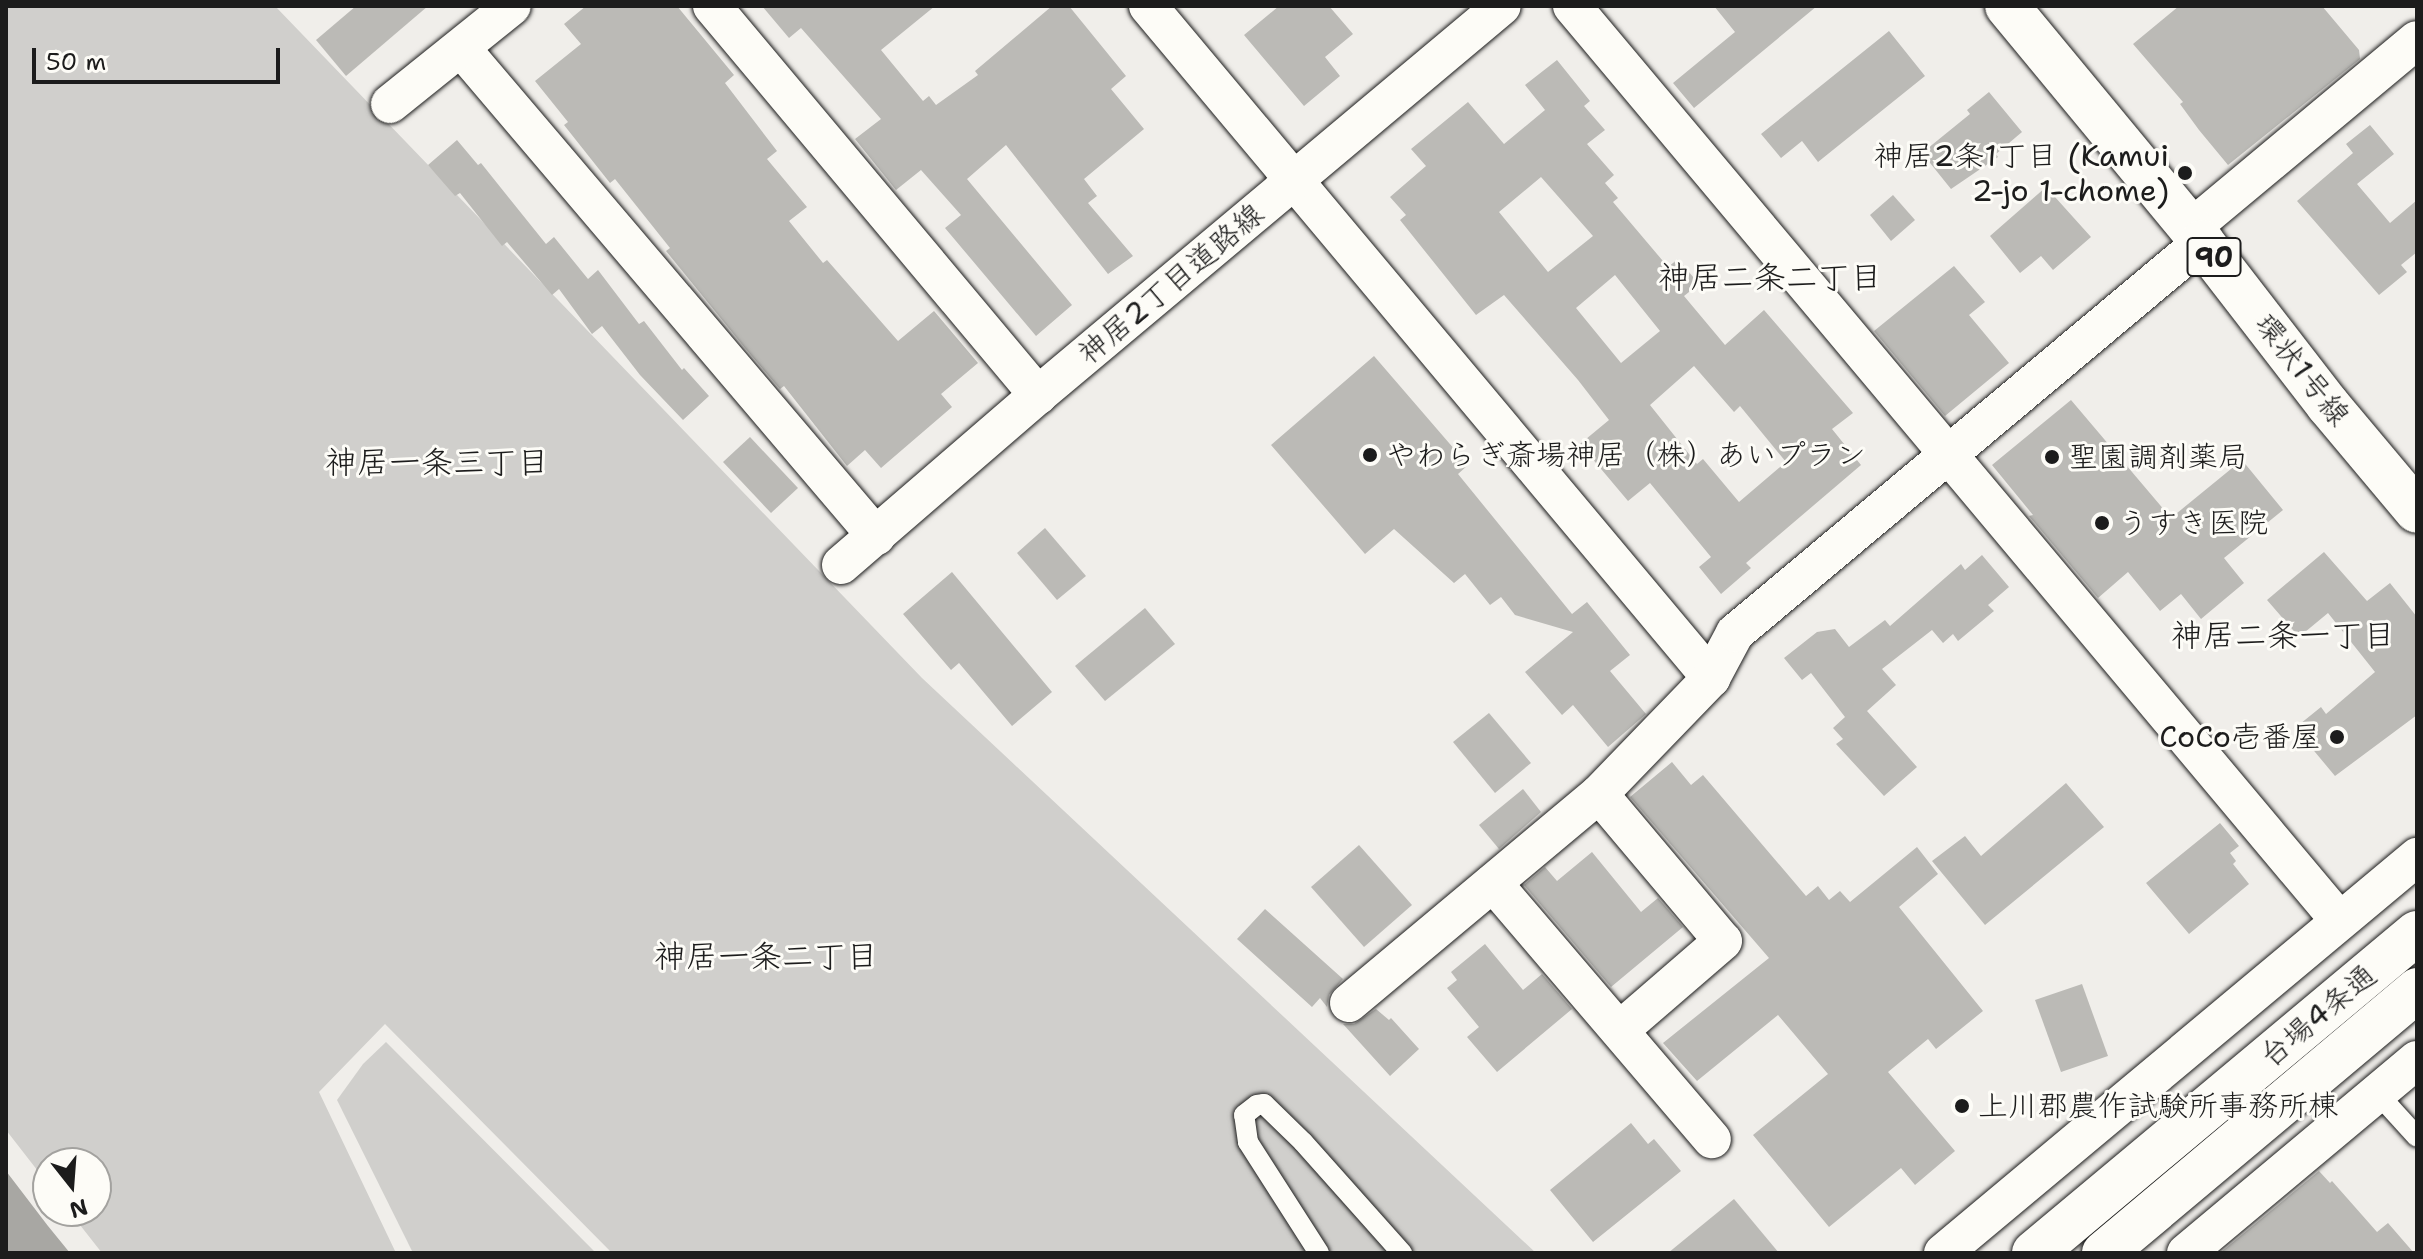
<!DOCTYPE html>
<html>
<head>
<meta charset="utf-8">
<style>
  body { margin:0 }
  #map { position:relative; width:2423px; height:1259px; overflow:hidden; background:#f0eeea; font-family:"Shantell Sans","Klee One",sans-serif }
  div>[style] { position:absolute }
  .green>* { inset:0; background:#d0cfcc }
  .water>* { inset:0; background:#a8a7a3 }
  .building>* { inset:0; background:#bbbab6 }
  .roads { filter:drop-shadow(0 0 2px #1c1c1c) drop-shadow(0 0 2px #1c1c1c) }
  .lane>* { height:20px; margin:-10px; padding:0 10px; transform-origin:10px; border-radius:10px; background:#fdfcf7 }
  .street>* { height:38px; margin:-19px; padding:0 19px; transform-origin:19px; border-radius:19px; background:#fdfcf7 }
  .primary>* { height:44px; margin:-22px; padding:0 22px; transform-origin:22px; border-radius:22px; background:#fdfcf7 }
  .highway>* { height:44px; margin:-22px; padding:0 22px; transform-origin:22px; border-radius:22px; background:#fdfcf7 }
  .dots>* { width:22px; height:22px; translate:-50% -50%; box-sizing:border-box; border:4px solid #fdfcf7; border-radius:50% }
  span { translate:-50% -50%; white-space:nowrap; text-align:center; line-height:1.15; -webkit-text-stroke:6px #fdfcf7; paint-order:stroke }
  .shield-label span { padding:2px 6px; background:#fdfcf7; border:2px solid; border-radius:6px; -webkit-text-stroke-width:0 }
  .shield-label { font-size:28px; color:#1c1c1c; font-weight:700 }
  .poi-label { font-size:30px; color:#1c1c1c }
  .right { translate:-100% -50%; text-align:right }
  .left { translate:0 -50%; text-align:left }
  .street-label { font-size:30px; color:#1c1c1c }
  .neighbourhood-label { font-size:32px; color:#1c1c1c }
  .frame { position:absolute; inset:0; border:8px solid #1c1c1c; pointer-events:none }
  .north { position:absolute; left:32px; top:1147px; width:80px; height:80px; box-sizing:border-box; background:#fdfcf7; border:2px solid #a3a29f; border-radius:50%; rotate:163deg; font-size:22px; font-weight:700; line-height:32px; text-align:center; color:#1c1c1c }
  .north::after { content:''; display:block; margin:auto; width:28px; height:36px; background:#1c1c1c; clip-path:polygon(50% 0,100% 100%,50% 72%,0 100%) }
  .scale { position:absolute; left:32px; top:48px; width:248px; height:36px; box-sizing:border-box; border:4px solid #1c1c1c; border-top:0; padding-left:10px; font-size:24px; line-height:28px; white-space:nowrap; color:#1c1c1c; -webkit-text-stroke:6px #fdfcf7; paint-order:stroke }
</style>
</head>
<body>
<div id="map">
  <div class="green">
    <div style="clip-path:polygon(6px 6px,275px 6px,922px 678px,1536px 1253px,612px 1253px,385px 1024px,319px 1092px,396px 1253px,102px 1253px,69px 1211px,96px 1211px,96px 1163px,48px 1163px,48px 1184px,6px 1130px)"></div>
    <div style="clip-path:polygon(386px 1042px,596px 1253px,413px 1253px,337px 1100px,363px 1064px)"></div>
  </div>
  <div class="water">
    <div style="clip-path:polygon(6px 1171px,48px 1226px,70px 1253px,6px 1253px)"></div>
  </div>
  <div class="building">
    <div style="clip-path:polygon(356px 6px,428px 6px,346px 76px,316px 40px)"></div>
    <div style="clip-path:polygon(586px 6px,677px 6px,734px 75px,725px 83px,777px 151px,767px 159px,807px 207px,789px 221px,823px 263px,827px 260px,898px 341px,934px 311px,978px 363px,941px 394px,952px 407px,881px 468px,865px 450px,847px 466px,784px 386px,780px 389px,745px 348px,666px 251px,670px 248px,615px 179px,610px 183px,564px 125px,568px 122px,535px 81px,581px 44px,564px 24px)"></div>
    <div style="clip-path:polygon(762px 6px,935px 6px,881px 50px,923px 101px,929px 96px,936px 105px,978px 75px,975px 71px,1052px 6px,1069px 6px,1126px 76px,1111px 89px,1144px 129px,1084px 179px,1097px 196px,1088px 203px,1133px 256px,1108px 274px,1006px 145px,967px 179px,1072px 305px,1036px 336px,945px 228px,961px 215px,921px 170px,896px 190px,855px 139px,881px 119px,801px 28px,789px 38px)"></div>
    <div style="clip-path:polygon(1279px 6px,1329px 6px,1353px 34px,1325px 57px,1340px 76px,1304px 106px,1244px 35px)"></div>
    <div style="clip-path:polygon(1714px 6px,1817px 6px,1694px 108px,1673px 83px,1735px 32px)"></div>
    <div style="clip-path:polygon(2179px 6px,2322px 6px,2359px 50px,2360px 59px,2228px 165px,2199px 130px,2180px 104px,2183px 102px,2133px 44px)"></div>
    <div style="clip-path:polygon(1889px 31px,1925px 76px,1818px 162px,1802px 141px,1781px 158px,1761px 134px)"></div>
    <div style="clip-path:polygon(evenodd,1557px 60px,1590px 101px,1584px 106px,1605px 130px,1587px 144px,1614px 175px,1605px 183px,1618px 198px,1613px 202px,1668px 267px,1678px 259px,1699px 284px,1684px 296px,1725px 345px,1764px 310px,1853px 413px,1832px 429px,1861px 465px,1746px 563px,1751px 568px,1721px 594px,1699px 567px,1711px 557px,1650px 483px,1628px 501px,1580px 444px,1609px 420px,1578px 380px,1504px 295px,1476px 315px,1400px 220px,1406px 215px,1390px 197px,1426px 166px,1411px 149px,1468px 102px,1504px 144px,1545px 110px,1525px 85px,1557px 60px,1541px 177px,1593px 236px,1548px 272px,1499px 212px,1541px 177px,1557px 60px,1615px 275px,1660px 331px,1621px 363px,1576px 308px,1615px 275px,1557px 60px,1694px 366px,1734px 412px,1740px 406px,1786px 462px,1739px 502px,1703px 459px,1697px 464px,1650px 405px,1694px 366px)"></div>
    <div style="clip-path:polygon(1989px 92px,2022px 132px,1996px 154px,1998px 157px,1951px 189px,1922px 153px,1970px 114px,1967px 110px)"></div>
    <div style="clip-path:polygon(2370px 125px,2394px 154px,2357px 184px,2390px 223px,2417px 200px,2417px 252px,2401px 265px,2407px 272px,2379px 295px,2297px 201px,2353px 153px,2346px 144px)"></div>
    <div style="clip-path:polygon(457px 140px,478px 165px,481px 163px,546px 244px,554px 237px,588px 279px,598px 270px,639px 324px,644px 321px,682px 370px,684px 368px,709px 396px,683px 420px,640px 375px,602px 326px,592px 334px,559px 289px,552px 295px,507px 242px,502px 246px,460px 193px,455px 196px,428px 165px)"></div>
    <div style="clip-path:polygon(2046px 187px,2091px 237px,2053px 270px,2041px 256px,2020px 273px,1990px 236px)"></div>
    <div style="clip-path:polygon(1893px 195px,1915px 220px,1891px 241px,1870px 215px)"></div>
    <div style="clip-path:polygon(1954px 266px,1985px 302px,1969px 315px,2009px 363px,1945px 416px,1874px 331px)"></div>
    <div style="clip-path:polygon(1374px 356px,1468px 465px,1458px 474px,1572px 614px,1587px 602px,1630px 655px,1610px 671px,1646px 714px,1608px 747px,1573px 705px,1562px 715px,1525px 672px,1573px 632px,1515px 615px,1501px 597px,1490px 605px,1465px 574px,1454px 583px,1394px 529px,1365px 554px,1271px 445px)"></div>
    <div style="clip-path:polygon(2071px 400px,2171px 518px,2242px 460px,2283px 510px,2224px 558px,2244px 583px,2201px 619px,2181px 594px,2160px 611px,2128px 572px,2098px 598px,2029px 516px,2033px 515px,1992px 465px)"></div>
    <div style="clip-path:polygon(750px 437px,798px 488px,771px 513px,723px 462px)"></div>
    <div style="clip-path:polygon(1045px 528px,1086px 576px,1057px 600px,1017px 553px)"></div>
    <div style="clip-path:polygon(2324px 552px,2367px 601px,2390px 583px,2417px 617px,2417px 715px,2335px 776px,2295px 728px,2321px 707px,2326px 714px,2375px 672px,2328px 613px,2299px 637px,2267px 600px)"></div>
    <div style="clip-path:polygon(1982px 555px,2009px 587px,1988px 605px,1994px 611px,1958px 641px,1953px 634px,1943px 643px,1932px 630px,1882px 669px,1896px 685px,1867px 711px,1917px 767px,1884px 796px,1836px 744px,1843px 739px,1833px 728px,1845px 717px,1811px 673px,1802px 680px,1784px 658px,1817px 632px,1835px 629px,1849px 647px,1885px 620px,1890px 626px,1961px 564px,1965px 570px)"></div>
    <div style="clip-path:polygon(952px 572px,1052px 692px,1012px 726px,959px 663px,951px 670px,903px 614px)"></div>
    <div style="clip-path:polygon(1145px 608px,1175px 644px,1105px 701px,1075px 666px)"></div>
    <div style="clip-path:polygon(1489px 713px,1531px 763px,1495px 793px,1453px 742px)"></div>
    <div style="clip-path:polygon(1672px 762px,1691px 785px,1703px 775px,1806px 896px,1818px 886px,1829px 900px,1840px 891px,1850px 902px,1917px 847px,1938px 874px,1899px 907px,1983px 1011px,1936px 1049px,1928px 1039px,1888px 1072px,1955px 1151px,1915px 1185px,1901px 1168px,1829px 1227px,1753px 1135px,1828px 1074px,1778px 1015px,1697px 1081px,1663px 1043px,1769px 958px,1630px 797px)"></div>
    <div style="clip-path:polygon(2066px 783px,2104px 827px,1985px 925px,1932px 861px,1965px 836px,1981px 856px)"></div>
    <div style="clip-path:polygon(1523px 789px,1541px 812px,1499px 849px,1479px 825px)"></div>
    <div style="clip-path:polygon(2220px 823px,2239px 846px,2230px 853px,2236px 861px,2233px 864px,2249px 884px,2189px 934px,2146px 883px)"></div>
    <div style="clip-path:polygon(1359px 845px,1412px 905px,1364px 947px,1311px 887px)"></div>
    <div style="clip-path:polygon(1592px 852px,1641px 912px,1658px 898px,1683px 927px,1611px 987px,1524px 885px,1545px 867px,1557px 881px)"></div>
    <div style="clip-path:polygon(1265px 909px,1343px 979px,1329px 995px,1327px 1007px,1320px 998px,1312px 1007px,1237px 939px)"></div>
    <div style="clip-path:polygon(1485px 944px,1523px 990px,1542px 974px,1572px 1009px,1497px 1072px,1467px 1037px,1479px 1027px,1447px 988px,1457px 980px,1451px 972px)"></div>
    <div style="clip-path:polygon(2082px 984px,2108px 1056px,2061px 1072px,2035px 1000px)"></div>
    <div style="clip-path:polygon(1376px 1009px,1389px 1020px,1391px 1018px,1419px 1049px,1390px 1076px,1343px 1024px,1354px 1024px)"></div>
    <div style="clip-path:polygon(1631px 1123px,1648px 1144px,1654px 1139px,1681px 1171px,1593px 1242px,1550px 1190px)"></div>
    <div style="clip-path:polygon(2319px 1171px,2330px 1183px,2332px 1181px,2377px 1232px,2388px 1223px,2414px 1253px,2220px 1253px)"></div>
    <div style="clip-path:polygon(1734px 1199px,1779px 1253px,1668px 1253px)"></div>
  </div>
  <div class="roads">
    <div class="lane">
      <div style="left:2377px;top:1093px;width:59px;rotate:47.7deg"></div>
      <div style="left:1319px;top:1253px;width:132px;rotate:-122.6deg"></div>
      <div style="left:1248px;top:1142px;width:27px;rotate:-98deg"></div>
      <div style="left:1244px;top:1115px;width:16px;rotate:-38deg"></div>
      <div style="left:1257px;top:1105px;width:7px;rotate:-8deg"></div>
      <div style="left:1264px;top:1104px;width:54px;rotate:44.3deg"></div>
      <div style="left:1303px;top:1142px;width:149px;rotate:48.3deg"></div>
    </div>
    <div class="street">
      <div style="left:712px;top:6px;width:508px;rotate:50.04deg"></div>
      <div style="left:1148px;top:6px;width:877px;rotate:50.04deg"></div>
      <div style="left:1572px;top:6px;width:1193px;rotate:50deg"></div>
      <div style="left:461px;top:48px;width:641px;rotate:49.62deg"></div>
      <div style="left:390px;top:104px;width:156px;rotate:-38.8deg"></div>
      <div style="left:2190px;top:229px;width:295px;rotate:-39.8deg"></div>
      <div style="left:841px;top:565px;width:260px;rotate:-40.8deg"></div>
      <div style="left:1038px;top:395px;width:605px;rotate:-39.98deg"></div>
      <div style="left:1599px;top:794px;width:192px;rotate:49.9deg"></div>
      <div style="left:1723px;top:941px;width:136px;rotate:139.2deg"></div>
      <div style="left:1493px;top:883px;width:337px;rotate:49.5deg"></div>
      <div style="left:1349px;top:1003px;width:326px;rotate:-39.9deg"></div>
      <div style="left:1599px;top:794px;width:161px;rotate:-46deg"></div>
      <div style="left:1711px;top:678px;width:51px;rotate:-61.9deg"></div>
      <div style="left:1735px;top:633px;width:609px;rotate:-39.94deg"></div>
      <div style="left:1943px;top:1253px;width:618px;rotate:-39.88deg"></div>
      <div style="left:2186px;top:1253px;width:301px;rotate:-39.9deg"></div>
    </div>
    <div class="primary">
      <div style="left:2007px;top:6px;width:306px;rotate:50.4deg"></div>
      <div style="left:2202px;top:242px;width:206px;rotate:52.3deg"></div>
      <div style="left:2328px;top:405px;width:138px;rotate:50deg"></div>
    </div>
    <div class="highway">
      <div style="left:2034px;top:1253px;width:499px;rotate:-39.9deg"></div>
      <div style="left:2104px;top:1253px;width:409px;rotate:-40deg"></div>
    </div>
  </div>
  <div class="dots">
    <div style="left:2185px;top:173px;background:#1c1c1c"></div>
    <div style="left:1370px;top:455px;background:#1c1c1c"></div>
    <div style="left:2052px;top:457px;background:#1c1c1c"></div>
    <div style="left:2102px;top:523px;background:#1c1c1c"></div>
    <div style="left:2337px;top:737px;background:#1c1c1c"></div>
    <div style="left:1962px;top:1106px;background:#1c1c1c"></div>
  </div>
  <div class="shield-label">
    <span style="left:2214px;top:257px">90</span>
  </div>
  <div class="poi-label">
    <span class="right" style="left:2169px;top:173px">神居2条1丁目 (Kamui<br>2-jo 1-chome)</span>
    <span class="left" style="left:1386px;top:455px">やわらぎ斎場神居（株）あいプラン</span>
    <span class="left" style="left:2068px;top:457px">聖園調剤薬局</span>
    <span class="left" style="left:2118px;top:523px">うすき医院</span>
    <span class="right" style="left:2321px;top:737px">CoCo壱番屋</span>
    <span class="left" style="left:1978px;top:1106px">上川郡農作試験所事務所棟</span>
  </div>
  <div class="street-label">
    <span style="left:1171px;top:284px;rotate:-40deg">神居2丁目道路線</span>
    <span style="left:2302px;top:370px;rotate:52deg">環状1号線</span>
    <span style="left:2318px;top:1016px;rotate:-40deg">台場4条通</span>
  </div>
  <div class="neighbourhood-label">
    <span style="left:1770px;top:277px">神居二条二丁目</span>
    <span style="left:437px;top:462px">神居一条三丁目</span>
    <span style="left:2283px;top:635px">神居二条一丁目</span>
    <span style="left:766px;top:956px">神居一条二丁目</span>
  </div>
  <div class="frame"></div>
  <div class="north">N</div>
  <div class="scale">50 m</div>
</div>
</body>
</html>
